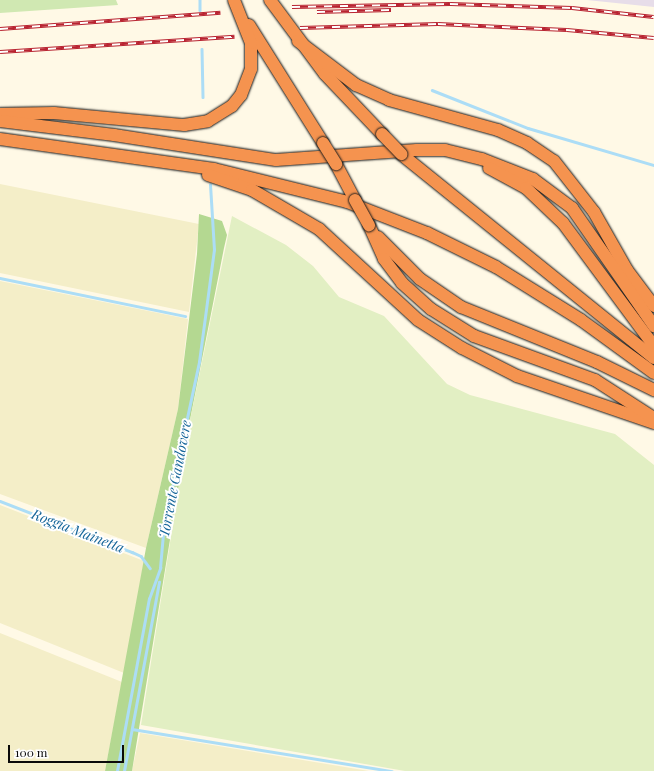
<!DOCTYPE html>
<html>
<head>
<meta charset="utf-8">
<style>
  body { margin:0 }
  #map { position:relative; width:654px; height:771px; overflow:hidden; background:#fff9e6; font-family:"Playfair Display",serif }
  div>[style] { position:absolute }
  .industrial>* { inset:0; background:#e7dde9 }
  .farmland>* { inset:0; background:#f4eec8 }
  .green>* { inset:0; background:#d0e8b2 }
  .forest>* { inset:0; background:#b4d891 }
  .pitch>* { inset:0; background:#e2efc3 }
  .stream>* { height:2.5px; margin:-1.25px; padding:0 1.25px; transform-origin:1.25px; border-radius:1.25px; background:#acddf6 }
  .roads { filter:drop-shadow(0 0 1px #1b1b1b) drop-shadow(0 0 1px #1b1b1b) }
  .highway>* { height:12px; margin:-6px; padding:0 6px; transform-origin:6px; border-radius:6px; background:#f5934f }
  .rail>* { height:4px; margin-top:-2px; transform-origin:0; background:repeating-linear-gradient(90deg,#fff 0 8px,#b82331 0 16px); box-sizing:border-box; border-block:1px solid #b82331 }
  .bridges { filter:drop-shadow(0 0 1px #1b1b1b) drop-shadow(0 0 1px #1b1b1b) }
  .highway-bridge>* { height:12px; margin:-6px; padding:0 6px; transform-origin:6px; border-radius:6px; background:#f5934f }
  span { translate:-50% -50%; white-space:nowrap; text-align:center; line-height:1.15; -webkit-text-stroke:4px #fff; paint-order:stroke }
  .water-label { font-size:14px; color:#156599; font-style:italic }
  .scale { position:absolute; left:8px; top:745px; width:116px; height:18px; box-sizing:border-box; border:2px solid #0a0a0a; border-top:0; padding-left:5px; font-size:12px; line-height:14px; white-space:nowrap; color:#0a0a0a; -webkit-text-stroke:3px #fff; paint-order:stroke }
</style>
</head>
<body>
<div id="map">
  <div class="industrial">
    <div style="clip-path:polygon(587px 0,654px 0,654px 7px)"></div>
  </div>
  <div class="farmland">
    <div style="clip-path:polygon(0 184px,199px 224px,189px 312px,0 273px)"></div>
    <div style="clip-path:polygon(0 281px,188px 319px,178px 409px,146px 548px,0 494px)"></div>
    <div style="clip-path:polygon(0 505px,144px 561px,124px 673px,0 623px)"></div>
    <div style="clip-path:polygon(0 633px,122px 682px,105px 771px,0 771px)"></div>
    <div style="clip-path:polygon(140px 733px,369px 771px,132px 771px)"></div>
  </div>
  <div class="green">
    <div style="clip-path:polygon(0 0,116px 0,118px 5px,0 13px)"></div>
  </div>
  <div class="forest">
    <div style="clip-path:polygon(199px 214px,222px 221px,227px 235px,224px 248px,188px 430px,132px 771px,105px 771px,146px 548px,178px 409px,197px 254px)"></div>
  </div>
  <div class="pitch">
    <div style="clip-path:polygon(232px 216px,286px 245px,313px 266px,339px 297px,384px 316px,447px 384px,470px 395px,615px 434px,654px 465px,654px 771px,405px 771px,141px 725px,188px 430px)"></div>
  </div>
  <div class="stream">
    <div style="left:200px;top:0;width:10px;rotate:90deg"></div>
    <div style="left:202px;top:49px;width:48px;rotate:88.8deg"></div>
    <div style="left:432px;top:90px;width:103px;rotate:21.6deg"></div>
    <div style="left:528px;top:128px;width:131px;rotate:16.4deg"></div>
    <div style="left:0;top:278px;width:189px;rotate:11.6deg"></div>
    <div style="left:0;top:501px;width:142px;rotate:21.1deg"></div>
    <div style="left:132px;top:552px;width:10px;rotate:24deg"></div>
    <div style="left:141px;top:556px;width:15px;rotate:53deg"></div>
    <div style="left:132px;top:729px;width:263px;rotate:9.2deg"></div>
    <div style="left:117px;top:771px;width:175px;rotate:-79.5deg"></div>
    <div style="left:149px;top:599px;width:33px;rotate:-70deg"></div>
    <div style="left:160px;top:568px;width:38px;rotate:-85deg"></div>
    <div style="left:163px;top:530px;width:172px;rotate:-77.9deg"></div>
    <div style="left:199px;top:362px;width:113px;rotate:-82.4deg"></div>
    <div style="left:214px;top:250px;width:65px;rotate:-93.5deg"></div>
    <div style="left:124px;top:771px;width:192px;rotate:-79.5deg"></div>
  </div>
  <div class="roads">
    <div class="highway">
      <div style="left:270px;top:0;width:92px;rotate:53.4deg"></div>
      <div style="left:325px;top:74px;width:83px;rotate:46.5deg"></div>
      <div style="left:249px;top:25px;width:139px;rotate:57.9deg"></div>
      <div style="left:298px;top:41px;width:73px;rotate:37.2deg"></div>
      <div style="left:356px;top:85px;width:36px;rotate:24deg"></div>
      <div style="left:389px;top:100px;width:113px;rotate:15.4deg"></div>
      <div style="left:498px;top:130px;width:32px;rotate:24deg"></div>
      <div style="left:527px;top:143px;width:32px;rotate:34deg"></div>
      <div style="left:554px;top:161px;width:65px;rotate:51.9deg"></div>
      <div style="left:594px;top:212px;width:67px;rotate:60.4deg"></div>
      <div style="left:627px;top:270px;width:45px;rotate:53.1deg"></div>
      <div style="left:0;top:114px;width:54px;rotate:-1.1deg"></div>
      <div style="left:54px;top:113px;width:131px;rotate:5.3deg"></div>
      <div style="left:184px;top:125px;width:24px;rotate:-9deg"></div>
      <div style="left:208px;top:121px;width:28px;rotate:-32deg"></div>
      <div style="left:232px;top:106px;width:14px;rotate:-51deg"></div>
      <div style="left:241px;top:95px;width:28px;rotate:-69deg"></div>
      <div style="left:251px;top:69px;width:26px;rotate:-90deg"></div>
      <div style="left:251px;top:43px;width:46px;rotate:-111.6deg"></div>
      <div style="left:0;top:121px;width:115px;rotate:7deg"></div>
      <div style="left:114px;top:135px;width:164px;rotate:8.8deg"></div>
      <div style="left:276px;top:160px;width:141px;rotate:-4.1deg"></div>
      <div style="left:417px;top:150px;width:28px"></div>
      <div style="left:445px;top:150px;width:38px;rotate:14deg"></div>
      <div style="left:482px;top:159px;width:55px;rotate:21.4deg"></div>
      <div style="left:533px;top:179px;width:49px;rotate:36.6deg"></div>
      <div style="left:572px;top:208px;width:144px;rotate:55.2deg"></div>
      <div style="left:0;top:139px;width:216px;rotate:8deg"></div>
      <div style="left:214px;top:169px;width:137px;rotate:13.9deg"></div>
      <div style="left:347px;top:202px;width:86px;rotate:21.2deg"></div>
      <div style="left:427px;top:233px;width:77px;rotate:26.2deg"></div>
      <div style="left:496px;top:267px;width:100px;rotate:31.9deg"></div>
      <div style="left:581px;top:320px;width:90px;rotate:36deg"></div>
      <div style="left:401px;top:154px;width:325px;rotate:38.9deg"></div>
      <div style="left:336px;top:164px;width:41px;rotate:62.2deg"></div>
      <div style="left:489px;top:168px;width:42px;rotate:28.4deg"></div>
      <div style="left:526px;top:188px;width:51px;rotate:43.4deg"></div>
      <div style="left:563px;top:223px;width:153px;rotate:53.5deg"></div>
      <div style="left:208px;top:175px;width:46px;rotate:18.8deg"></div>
      <div style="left:252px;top:190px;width:78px;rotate:30.2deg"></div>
      <div style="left:319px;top:229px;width:134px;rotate:42.6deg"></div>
      <div style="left:418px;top:320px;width:52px;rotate:32.5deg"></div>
      <div style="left:462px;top:348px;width:62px;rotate:27deg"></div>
      <div style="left:517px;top:376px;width:145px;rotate:18.9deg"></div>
      <div style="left:369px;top:225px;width:37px;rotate:66deg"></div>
      <div style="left:384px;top:259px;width:30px;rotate:53deg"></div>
      <div style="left:402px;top:283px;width:39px;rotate:42deg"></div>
      <div style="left:431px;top:309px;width:51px;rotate:32.1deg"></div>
      <div style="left:474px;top:336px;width:129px;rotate:20deg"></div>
      <div style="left:595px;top:380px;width:70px;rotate:32.8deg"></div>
      <div style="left:378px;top:237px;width:59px;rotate:45deg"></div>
      <div style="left:420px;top:279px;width:50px;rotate:34.3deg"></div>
      <div style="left:461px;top:307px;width:147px;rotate:22deg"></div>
      <div style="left:597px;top:362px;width:64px;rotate:26.2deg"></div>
    </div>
  </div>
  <div class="rail">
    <div style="left:292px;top:7px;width:158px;rotate:-1.1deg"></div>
    <div style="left:450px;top:4px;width:122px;rotate:1.9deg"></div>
    <div style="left:572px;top:8px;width:82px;rotate:6.3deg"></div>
    <div style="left:317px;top:12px;width:74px;rotate:-1.5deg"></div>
    <div style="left:300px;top:28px;width:138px;rotate:-1.7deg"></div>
    <div style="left:438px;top:24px;width:129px;rotate:2.7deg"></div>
    <div style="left:567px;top:30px;width:87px;rotate:5.3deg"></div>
    <div style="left:0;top:29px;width:221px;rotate:-4.2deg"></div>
    <div style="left:0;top:52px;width:235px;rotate:-3.7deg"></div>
  </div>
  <div class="bridges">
    <div class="highway-bridge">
      <div style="left:382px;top:134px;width:28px;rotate:46deg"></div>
      <div style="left:323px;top:143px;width:25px;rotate:58deg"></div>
      <div style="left:355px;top:200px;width:29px;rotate:61deg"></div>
    </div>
  </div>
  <div class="water-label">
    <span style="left:175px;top:479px;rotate:-79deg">Torrente Gandovere</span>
    <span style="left:78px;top:531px;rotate:21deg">Roggia Mainetta</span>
  </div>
  <div class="scale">100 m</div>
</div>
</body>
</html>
